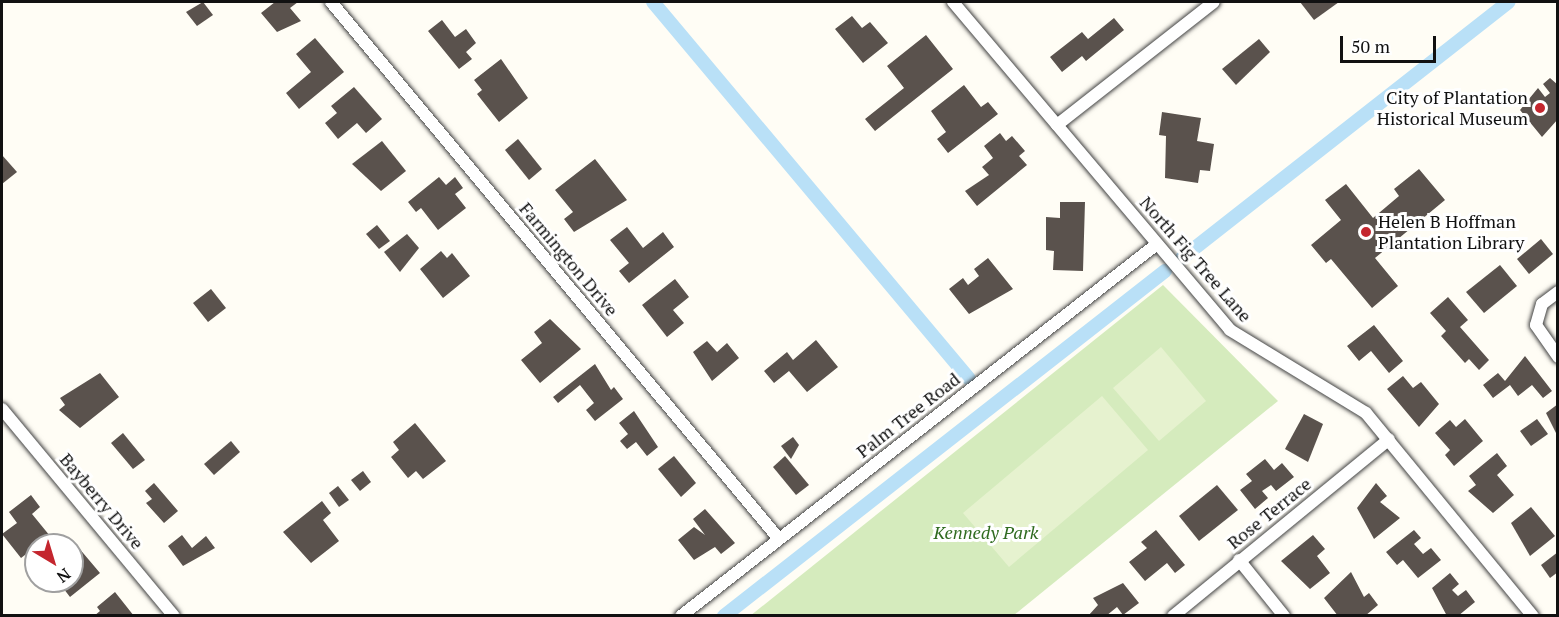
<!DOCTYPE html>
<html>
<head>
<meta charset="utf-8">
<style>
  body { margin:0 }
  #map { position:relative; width:1559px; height:617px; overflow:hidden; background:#fffdf5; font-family:"PT Serif",serif }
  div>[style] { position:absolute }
  .green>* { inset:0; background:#d5ebbd }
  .pitch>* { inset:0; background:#e6f2cf }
  .canal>* { height:14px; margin:-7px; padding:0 7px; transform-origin:7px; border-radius:7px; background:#b9e0f7 }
  .building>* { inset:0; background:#5a524d }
  .roads { filter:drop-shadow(0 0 2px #444) drop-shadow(0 0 2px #444) }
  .minor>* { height:12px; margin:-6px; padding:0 6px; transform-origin:6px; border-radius:6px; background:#fff }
  .dots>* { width:16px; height:16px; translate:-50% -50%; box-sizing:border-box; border:3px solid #fff; border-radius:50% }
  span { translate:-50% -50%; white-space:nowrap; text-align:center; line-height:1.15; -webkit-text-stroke:6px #fff; paint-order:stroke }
  .poi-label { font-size:18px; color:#111 }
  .right { translate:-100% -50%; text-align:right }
  .left { translate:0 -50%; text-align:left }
  .street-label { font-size:18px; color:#111 }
  .park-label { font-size:18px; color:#2f6b1f; font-style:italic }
  .frame { position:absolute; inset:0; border:3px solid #111; pointer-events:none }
  .north { position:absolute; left:24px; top:533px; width:60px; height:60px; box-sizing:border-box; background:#fff; border:2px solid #a0a0a0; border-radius:50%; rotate:142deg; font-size:16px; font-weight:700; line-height:24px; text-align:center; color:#111 }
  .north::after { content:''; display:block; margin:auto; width:21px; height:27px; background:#c4262e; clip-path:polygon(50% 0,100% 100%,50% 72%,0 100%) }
  .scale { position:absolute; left:1340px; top:36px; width:96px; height:27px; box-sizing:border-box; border:3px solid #111; border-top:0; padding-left:8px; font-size:18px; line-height:21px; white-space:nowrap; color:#111; -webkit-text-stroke:4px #fff; paint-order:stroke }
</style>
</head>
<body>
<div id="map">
  <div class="green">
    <div style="clip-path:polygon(1163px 285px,1278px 401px,1014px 615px,750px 616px)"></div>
  </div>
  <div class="pitch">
    <div style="clip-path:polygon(1161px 347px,1206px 401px,1159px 441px,1113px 388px)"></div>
    <div style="clip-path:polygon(1102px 396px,1148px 450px,1009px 567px,963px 513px)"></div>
  </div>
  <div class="canal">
    <div style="left:653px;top:2px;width:491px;rotate:50deg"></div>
    <div style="left:1182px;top:258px;width:415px;rotate:-38.1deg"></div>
    <div style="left:724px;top:616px;width:560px;rotate:-38.04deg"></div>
  </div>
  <div class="building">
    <div style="clip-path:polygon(203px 2px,213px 15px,197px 26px,186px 12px)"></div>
    <div style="clip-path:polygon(275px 2px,298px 2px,290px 8px,301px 21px,277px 32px,261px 13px)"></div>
    <div style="clip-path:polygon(1300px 2px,1339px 2px,1314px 20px)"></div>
    <div style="clip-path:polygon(852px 16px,862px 28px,870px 22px,888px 43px,863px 63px,835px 29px)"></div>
    <div style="clip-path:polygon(1114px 18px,1124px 30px,1086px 61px,1082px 56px,1062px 72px,1050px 57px,1082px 32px,1088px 39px)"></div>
    <div style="clip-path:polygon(442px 20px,455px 37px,466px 29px,476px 43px,466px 52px,472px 59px,459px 69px,428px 31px)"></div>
    <div style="clip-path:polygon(926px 35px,953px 69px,875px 131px,865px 119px,904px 88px,887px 66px)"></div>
    <div style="clip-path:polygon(315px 38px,344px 72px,299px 109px,286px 93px,311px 72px,296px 54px)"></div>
    <div style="clip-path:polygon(1259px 39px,1270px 52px,1236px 85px,1222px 69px)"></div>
    <div style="clip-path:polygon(501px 59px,528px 98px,499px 122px,477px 94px,482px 90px,474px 80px)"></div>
    <div style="clip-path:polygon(1550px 78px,1558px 85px,1558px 119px,1542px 137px,1520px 110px,1538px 88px,1545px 97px,1550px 93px,1543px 84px)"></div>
    <div style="clip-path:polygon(964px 85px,981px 107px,988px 102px,998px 114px,948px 153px,937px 139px,946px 132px,931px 111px)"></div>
    <div style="clip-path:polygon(354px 87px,382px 119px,366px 133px,357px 123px,338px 139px,325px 123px,337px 113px,331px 106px)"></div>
    <div style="clip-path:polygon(1162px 112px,1201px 118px,1197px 141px,1214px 144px,1210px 171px,1200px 170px,1198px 183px,1165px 178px,1166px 136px,1159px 135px)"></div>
    <div style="clip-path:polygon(1000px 133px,1006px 141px,1012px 136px,1025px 151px,1019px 156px,1027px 165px,977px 206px,965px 191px,989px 175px,982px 167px,993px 158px,984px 146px)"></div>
    <div style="clip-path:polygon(518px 139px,542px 169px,529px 180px,505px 150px)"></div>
    <div style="clip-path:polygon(382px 141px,406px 171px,381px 191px,352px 164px)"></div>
    <div style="clip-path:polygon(2px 155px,17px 172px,2px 184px)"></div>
    <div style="clip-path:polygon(595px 159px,627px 200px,574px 232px,564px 219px,573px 212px,555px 190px)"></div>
    <div style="clip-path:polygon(1419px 169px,1445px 200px,1375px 258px,1398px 286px,1372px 308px,1331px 259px,1326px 263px,1311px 245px,1341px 220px,1325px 200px,1346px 184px,1373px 218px,1399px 196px,1394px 189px)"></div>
    <div style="clip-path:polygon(439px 177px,446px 185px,455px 177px,463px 188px,455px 194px,466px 208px,438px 230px,421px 208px,416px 212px,408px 202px)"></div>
    <div style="clip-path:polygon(1060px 202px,1085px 202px,1083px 271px,1053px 270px,1054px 251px,1046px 250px,1046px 217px,1060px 218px)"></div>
    <div style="clip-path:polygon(377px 225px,390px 241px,379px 249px,366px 234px)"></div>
    <div style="clip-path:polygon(627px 227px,643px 248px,663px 232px,674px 247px,629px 283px,619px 271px,629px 263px,610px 240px)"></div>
    <div style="clip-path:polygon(407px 234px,419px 248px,400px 272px,384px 252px)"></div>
    <div style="clip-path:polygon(1541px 239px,1553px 254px,1529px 274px,1517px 259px)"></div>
    <div style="clip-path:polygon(441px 251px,447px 258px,452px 253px,470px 276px,443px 298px,420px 269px)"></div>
    <div style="clip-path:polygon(988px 258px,1013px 289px,969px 314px,949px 289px,963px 278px,968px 285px,979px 276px,974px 269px)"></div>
    <div style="clip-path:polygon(1500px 265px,1517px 286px,1484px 313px,1466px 292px)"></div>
    <div style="clip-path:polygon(675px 279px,689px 297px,673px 310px,684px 323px,667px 337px,642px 305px)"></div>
    <div style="clip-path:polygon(211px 289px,226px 308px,208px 322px,193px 303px)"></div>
    <div style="clip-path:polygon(1448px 297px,1468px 320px,1460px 327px,1489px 360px,1479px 370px,1469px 359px,1465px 363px,1441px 336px,1446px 331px,1430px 313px)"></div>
    <div style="clip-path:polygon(550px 319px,581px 349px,540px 383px,521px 360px,542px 343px,534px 332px)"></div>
    <div style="clip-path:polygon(1374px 325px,1403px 361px,1389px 373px,1371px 351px,1359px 361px,1347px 346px)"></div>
    <div style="clip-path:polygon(816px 340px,838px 367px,807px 392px,789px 371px,774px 383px,764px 371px,787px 352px,793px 360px)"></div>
    <div style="clip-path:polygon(707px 341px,717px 352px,727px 343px,739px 358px,712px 381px,693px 352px)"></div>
    <div style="clip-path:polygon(1525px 356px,1552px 391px,1543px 398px,1532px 385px,1518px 396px,1510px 385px,1493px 398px,1483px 385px,1498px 373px,1505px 381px)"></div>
    <div style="clip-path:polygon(595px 364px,611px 390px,614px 387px,623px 399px,595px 421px,586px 410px,594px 403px,580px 385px,558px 403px,553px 397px)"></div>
    <div style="clip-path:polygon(100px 373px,119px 397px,80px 428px,59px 410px,65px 405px,60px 398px)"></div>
    <div style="clip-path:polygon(1403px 376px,1413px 388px,1421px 382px,1439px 404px,1419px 427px,1387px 389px)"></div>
    <div style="clip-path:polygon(1558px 404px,1558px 437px,1546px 413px)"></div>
    <div style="clip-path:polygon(634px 411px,658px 447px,647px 456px,636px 442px,627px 449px,620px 441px,628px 434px,619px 423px)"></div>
    <div style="clip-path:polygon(1304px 414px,1323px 424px,1308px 462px,1285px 449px)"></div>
    <div style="clip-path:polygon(1465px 419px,1483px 441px,1454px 466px,1445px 455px,1450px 450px,1435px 433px,1450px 420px,1456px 427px)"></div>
    <div style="clip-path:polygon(1537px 419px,1548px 434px,1531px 446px,1520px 431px)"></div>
    <div style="clip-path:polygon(415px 423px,446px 461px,423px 479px,416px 471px,408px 478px,391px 457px,399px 450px,393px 442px)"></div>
    <div style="clip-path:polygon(123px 433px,145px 460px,133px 469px,111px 443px)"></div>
    <div style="clip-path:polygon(793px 437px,799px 445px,791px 459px,781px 446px)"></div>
    <div style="clip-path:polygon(231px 441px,240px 452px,214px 475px,204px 464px)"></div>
    <div style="clip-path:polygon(1497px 453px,1507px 466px,1497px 475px,1514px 495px,1493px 513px,1468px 491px,1476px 485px,1469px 476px)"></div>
    <div style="clip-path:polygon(674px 456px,696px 483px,681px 497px,658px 469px)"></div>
    <div style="clip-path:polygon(785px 456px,809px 485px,796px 495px,773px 467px)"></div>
    <div style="clip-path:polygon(1265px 459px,1274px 470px,1282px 463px,1294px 477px,1276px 491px,1271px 485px,1262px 491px,1268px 498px,1255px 509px,1240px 490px,1252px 481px,1246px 474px)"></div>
    <div style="clip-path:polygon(363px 471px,371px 482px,360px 491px,351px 480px)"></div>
    <div style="clip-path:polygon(154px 483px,178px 511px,164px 523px,146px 503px,152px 499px,145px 491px)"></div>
    <div style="clip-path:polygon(1376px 483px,1387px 496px,1380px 502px,1400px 518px,1374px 539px,1357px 508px)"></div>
    <div style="clip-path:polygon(1217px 485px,1238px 510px,1199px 541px,1179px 516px)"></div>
    <div style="clip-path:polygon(338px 486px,349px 500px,339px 507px,329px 493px)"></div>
    <div style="clip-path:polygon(31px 495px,40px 507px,32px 514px,50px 536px,21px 558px,2px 534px,17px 523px,9px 512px)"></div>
    <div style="clip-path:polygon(322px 501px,331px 513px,323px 520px,339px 541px,311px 563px,283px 532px)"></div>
    <div style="clip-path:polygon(1531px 507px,1555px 536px,1530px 556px,1511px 523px)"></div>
    <div style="clip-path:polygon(705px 509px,735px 543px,721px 554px,715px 547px,694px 560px,678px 540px,694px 527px,705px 535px,693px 519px)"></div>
    <div style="clip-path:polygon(1156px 530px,1185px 565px,1175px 573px,1167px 563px,1145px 581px,1129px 562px,1147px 548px,1141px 542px)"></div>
    <div style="clip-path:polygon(1414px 530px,1421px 538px,1414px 544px,1423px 554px,1431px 548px,1441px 560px,1418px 578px,1403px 560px,1397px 565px,1386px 552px)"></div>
    <div style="clip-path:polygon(182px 535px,192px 548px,206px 536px,215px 548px,183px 566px,168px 546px)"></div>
    <div style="clip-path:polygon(1313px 535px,1325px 549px,1317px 556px,1330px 573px,1310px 589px,1281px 561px)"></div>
    <div style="clip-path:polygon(78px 547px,100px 573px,70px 597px,60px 584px,72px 581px,72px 552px)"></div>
    <div style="clip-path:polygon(1558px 552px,1558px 572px,1550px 578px,1541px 565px)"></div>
    <div style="clip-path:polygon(1351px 572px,1364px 597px,1369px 593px,1378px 605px,1365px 616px,1338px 616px,1324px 598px)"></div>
    <div style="clip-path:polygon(1450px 573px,1459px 584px,1452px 590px,1458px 596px,1466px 590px,1475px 602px,1458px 616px,1447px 616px,1432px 588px)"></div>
    <div style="clip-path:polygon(1123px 583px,1139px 603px,1123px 615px,1117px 607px,1106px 616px,1088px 616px,1098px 605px,1093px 598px)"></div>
    <div style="clip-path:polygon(115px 592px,134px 616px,94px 616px,100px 611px,97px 607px)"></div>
  </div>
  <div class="roads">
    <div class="minor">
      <div style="left:331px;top:2px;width:699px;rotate:50.16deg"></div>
      <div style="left:953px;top:2px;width:429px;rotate:49.8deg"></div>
      <div style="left:1230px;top:330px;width:159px;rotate:31.4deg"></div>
      <div style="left:1366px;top:413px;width:263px;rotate:50.6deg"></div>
      <div style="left:1057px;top:125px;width:199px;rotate:-38.1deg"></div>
      <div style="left:1558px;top:292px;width:20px;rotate:143deg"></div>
      <div style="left:1542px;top:304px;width:22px;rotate:106deg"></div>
      <div style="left:1536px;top:325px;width:39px;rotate:55deg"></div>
      <div style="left:2px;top:409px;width:269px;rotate:50.3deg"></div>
      <div style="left:1239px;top:560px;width:72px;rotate:51.2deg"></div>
      <div style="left:681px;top:616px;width:604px;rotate:-38.01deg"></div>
      <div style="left:1173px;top:616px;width:279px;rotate:-39.3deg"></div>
    </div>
  </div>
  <div class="dots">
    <div style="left:1540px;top:108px;background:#c4262e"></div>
    <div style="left:1366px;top:232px;background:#c4262e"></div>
  </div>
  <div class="poi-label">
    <span class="right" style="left:1528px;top:108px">City of Plantation<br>Historical Museum</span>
    <span class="left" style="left:1378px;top:232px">Helen B Hoffman<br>Plantation Library</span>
  </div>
  <div class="street-label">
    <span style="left:569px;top:259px;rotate:50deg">Farmington Drive</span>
    <span style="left:1196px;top:259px;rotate:49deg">North Fig Tree Lane</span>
    <span style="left:908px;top:415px;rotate:-38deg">Palm Tree Road</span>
    <span style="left:102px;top:501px;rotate:50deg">Bayberry Drive</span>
    <span style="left:1269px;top:513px;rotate:-39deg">Rose Terrace</span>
  </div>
  <div class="park-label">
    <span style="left:986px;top:532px">Kennedy Park</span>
  </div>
  <div class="frame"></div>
  <div class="north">N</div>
  <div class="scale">50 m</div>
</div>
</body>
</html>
